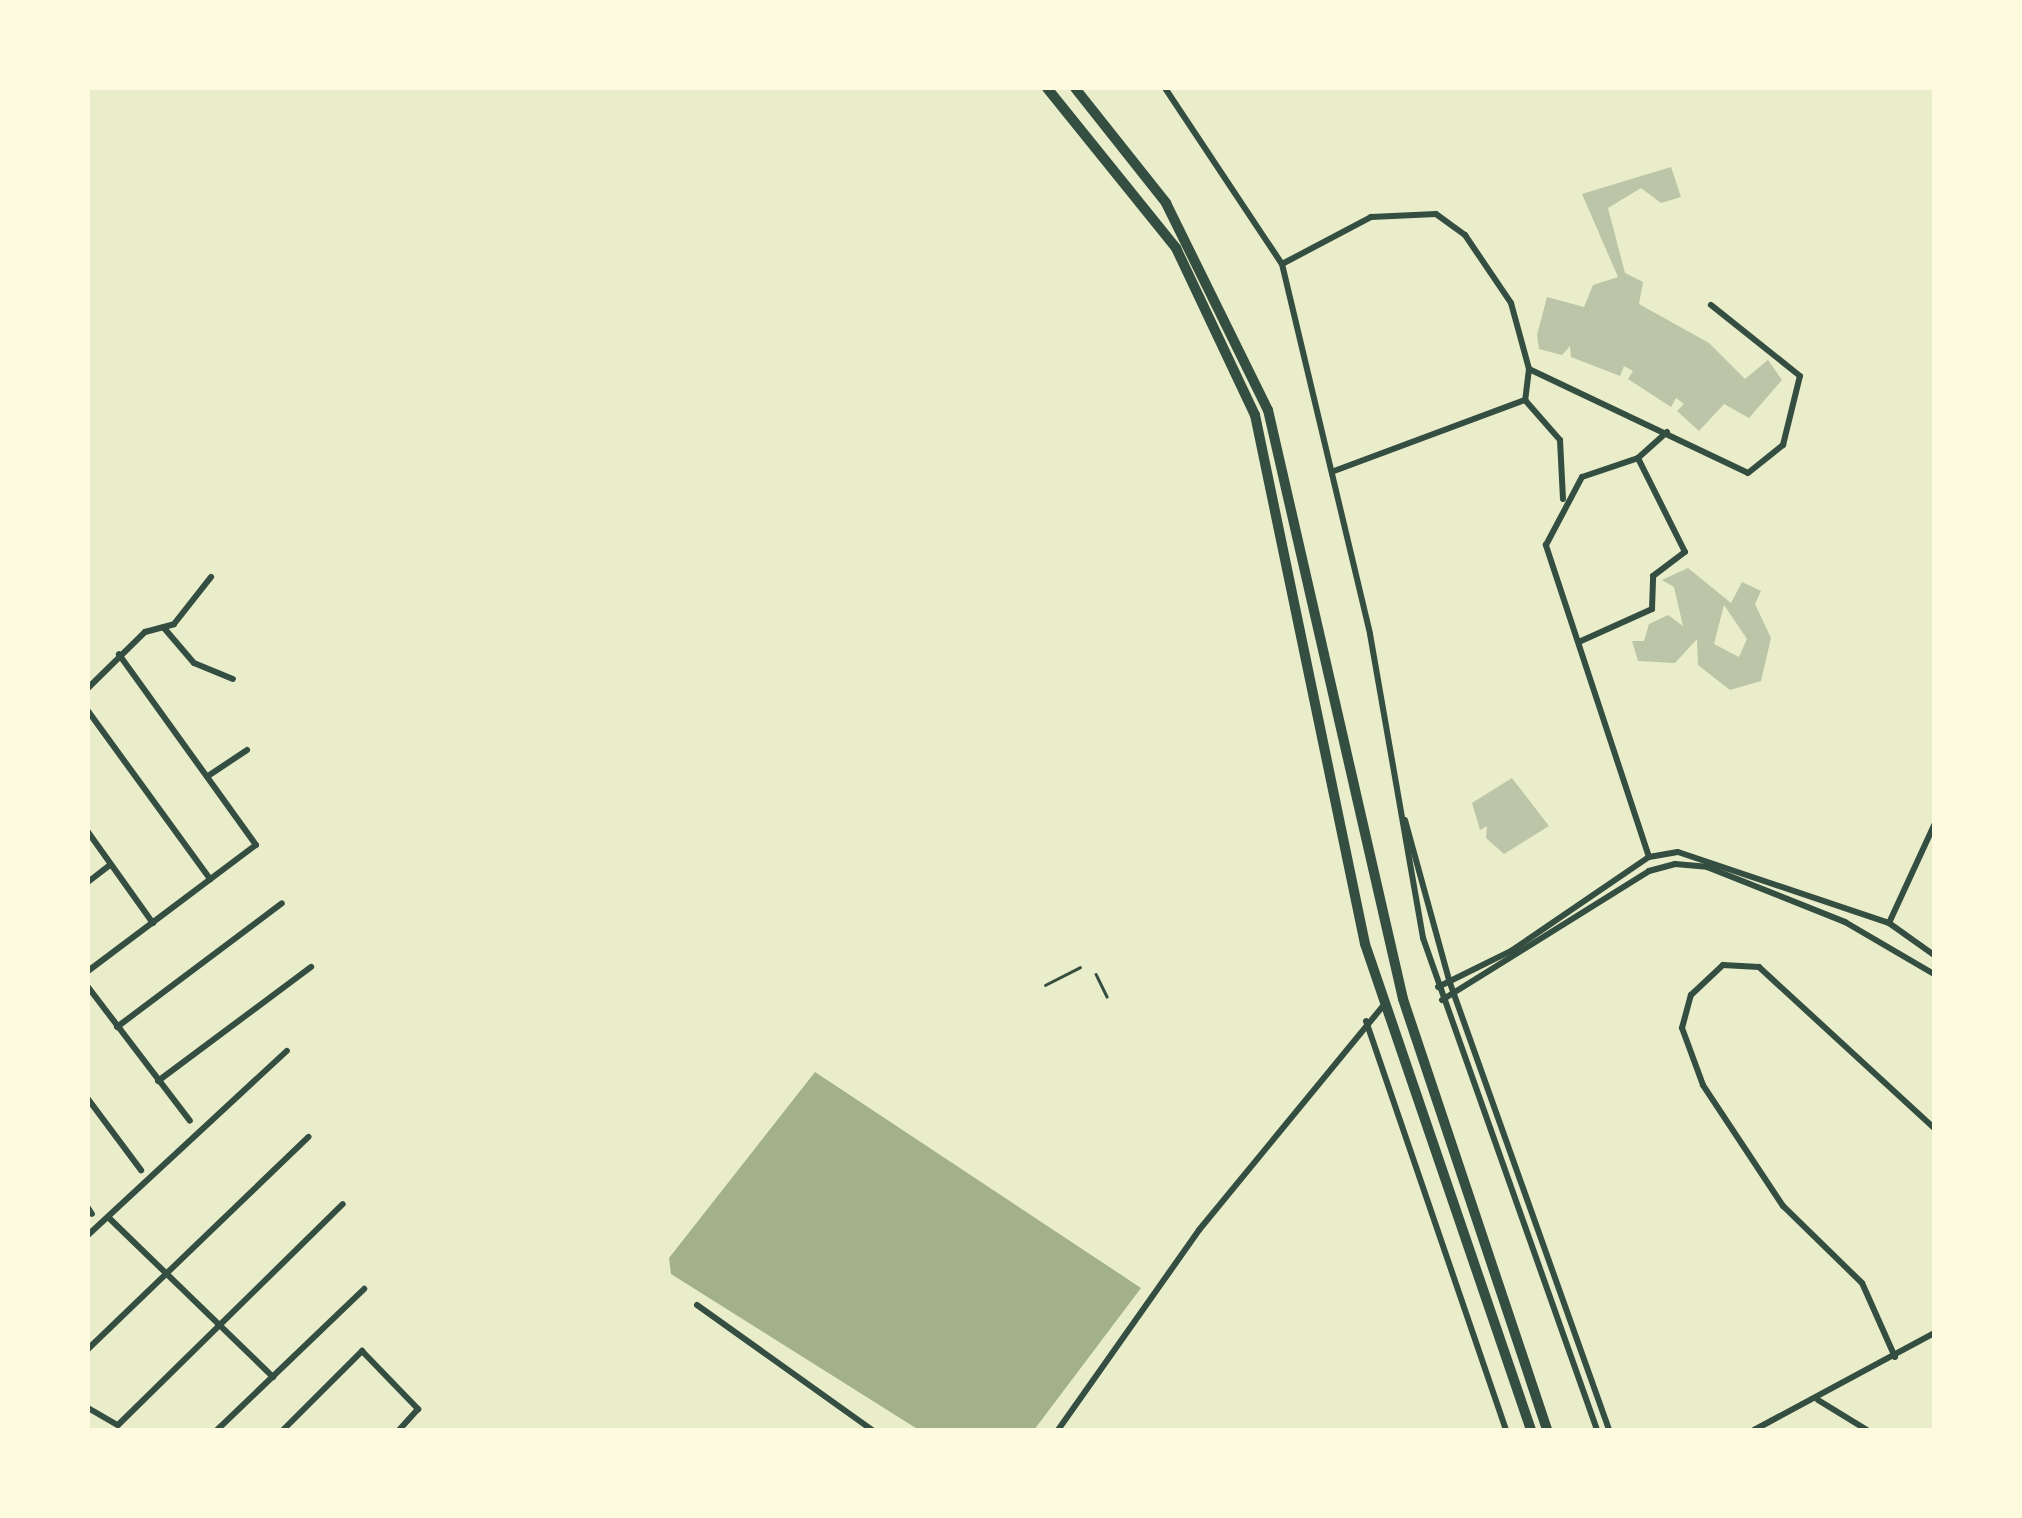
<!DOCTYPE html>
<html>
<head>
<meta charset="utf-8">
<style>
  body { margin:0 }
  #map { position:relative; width:2022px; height:1518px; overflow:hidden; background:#e9edc9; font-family:Roboto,sans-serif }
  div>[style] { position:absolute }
  .water>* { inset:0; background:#a3b18a }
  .building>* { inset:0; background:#bcc5a7 }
  .service>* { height:2.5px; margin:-1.25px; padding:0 1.25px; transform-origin:1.25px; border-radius:1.25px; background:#344e41 }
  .minor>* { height:6px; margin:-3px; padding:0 3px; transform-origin:3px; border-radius:3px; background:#344e41 }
  .primary>* { height:10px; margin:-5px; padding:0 5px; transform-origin:5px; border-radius:5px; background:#344e41 }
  span { translate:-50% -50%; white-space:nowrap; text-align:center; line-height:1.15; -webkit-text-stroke:8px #fefae0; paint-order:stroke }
  .frame { position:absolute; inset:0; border:90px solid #fefae0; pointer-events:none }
</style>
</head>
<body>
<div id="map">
  <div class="water">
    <div style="clip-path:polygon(815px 1072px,1141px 1288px,1034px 1430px,919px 1430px,671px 1274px,669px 1258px)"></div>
  </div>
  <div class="building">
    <div style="clip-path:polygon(1671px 167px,1681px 197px,1661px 203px,1641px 188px,1608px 208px,1625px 273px,1643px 282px,1639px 304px,1709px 343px,1745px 379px,1768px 360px,1782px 380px,1749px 418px,1724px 404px,1699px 431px,1677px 411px,1684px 404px,1676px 398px,1671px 407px,1628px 379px,1633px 371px,1624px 366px,1620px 376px,1571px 357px,1570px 346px,1562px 355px,1539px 349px,1537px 335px,1547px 297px,1584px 307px,1593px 285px,1618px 277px,1582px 194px)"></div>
    <div style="clip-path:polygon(evenodd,1688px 568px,1731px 603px,1742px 582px,1761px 591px,1755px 604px,1771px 638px,1761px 681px,1730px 690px,1698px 665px,1697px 639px,1675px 663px,1638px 661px,1632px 641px,1644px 641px,1649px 624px,1668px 615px,1683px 626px,1674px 587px,1662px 580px,1688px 568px,1724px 605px,1747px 639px,1739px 657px,1714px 644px,1724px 605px)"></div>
    <div style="clip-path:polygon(1512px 778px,1549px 826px,1504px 854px,1486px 838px,1487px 826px,1480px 830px,1472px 803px)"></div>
  </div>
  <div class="service">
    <div style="left:1096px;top:974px;width:25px;rotate:64deg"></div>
    <div style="left:1045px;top:985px;width:39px;rotate:-27deg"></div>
  </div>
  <div class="minor">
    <div style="left:1165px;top:88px;width:211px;rotate:56.4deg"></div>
    <div style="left:1282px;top:264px;width:380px;rotate:76.6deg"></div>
    <div style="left:1370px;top:634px;width:309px;rotate:80.1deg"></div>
    <div style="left:1423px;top:938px;width:522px;rotate:70.52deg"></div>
    <div style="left:1282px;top:264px;width:101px;rotate:-27.8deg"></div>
    <div style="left:1371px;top:217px;width:65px;rotate:-2.6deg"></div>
    <div style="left:1436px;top:214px;width:36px;rotate:36deg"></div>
    <div style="left:1465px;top:235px;width:82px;rotate:55.9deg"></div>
    <div style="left:1511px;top:303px;width:68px;rotate:74.7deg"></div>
    <div style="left:1529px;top:369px;width:242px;rotate:25.4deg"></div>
    <div style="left:1748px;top:473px;width:45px;rotate:-38.7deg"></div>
    <div style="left:1783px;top:445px;width:71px;rotate:-76.2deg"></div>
    <div style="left:1800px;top:376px;width:114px;rotate:-141.4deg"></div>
    <div style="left:1529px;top:369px;width:31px;rotate:97deg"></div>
    <div style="left:1525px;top:400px;width:53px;rotate:48.8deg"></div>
    <div style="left:1560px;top:440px;width:59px;rotate:87.1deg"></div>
    <div style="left:1334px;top:471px;width:204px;rotate:-20.4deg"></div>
    <div style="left:164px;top:628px;width:46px;rotate:49.4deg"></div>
    <div style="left:194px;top:663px;width:42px;rotate:22.3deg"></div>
    <div style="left:1581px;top:641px;width:78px;rotate:-24.3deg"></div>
    <div style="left:1652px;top:609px;width:33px;rotate:-88deg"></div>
    <div style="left:1653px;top:576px;width:40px;rotate:-37deg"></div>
    <div style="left:1685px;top:552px;width:105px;rotate:-116.6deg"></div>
    <div style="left:88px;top:688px;width:80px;rotate:-44.5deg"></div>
    <div style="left:145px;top:632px;width:30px;rotate:-15deg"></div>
    <div style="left:174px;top:624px;width:60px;rotate:-51.8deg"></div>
    <div style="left:88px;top:711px;width:208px;rotate:54deg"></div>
    <div style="left:208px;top:776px;width:47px;rotate:-33.7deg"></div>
    <div style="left:1405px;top:820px;width:169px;rotate:74.6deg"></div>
    <div style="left:1450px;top:983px;width:474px;rotate:70.4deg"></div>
    <div style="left:88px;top:832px;width:112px;rotate:54.5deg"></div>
    <div style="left:1649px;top:857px;width:329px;rotate:-108.3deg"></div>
    <div style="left:1546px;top:545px;width:77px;rotate:-62.1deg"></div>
    <div style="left:1582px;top:477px;width:59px;rotate:-18.7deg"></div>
    <div style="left:1638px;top:458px;width:39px;rotate:-42deg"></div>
    <div style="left:88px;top:882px;width:28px;rotate:-38deg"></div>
    <div style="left:1889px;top:923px;width:108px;rotate:-65.3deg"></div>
    <div style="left:88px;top:971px;width:210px;rotate:-36.9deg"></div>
    <div style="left:256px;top:845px;width:235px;rotate:-125.7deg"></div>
    <div style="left:88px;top:987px;width:168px;rotate:52.7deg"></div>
    <div style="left:1438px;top:987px;width:81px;rotate:-26.3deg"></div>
    <div style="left:1511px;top:951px;width:167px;rotate:-34.3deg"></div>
    <div style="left:1649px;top:857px;width:29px;rotate:-10deg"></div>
    <div style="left:1678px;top:852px;width:223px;rotate:18.6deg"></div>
    <div style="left:1889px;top:923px;width:55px;rotate:35.4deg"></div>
    <div style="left:1442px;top:1000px;width:244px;rotate:-31.9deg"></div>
    <div style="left:1649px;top:871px;width:27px;rotate:-15deg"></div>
    <div style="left:1675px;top:864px;width:32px;rotate:5deg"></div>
    <div style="left:1707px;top:867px;width:149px;rotate:21.7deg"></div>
    <div style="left:1845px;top:922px;width:103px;rotate:30.3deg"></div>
    <div style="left:1366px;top:1021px;width:432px;rotate:71.1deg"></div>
    <div style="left:117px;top:1027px;width:206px;rotate:-36.9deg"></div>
    <div style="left:158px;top:1081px;width:191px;rotate:-36.7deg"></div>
    <div style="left:88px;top:1099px;width:89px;rotate:53.3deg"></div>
    <div style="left:88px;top:1208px;width:7px;rotate:56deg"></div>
    <div style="left:108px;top:1217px;width:230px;rotate:44.1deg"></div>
    <div style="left:88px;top:1235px;width:271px;rotate:-42.8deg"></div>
    <div style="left:697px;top:1305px;width:215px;rotate:35.5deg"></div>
    <div style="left:88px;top:1349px;width:306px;rotate:-43.9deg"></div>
    <div style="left:1895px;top:1357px;width:81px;rotate:-114deg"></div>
    <div style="left:1862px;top:1283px;width:110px;rotate:-135.7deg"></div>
    <div style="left:1783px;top:1206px;width:145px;rotate:-123.5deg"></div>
    <div style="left:1703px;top:1085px;width:61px;rotate:-110.2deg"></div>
    <div style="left:1682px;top:1028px;width:34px;rotate:-75deg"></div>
    <div style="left:1691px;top:995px;width:44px;rotate:-43.2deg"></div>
    <div style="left:1723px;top:965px;width:36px;rotate:3deg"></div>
    <div style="left:1759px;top:967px;width:238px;rotate:42.6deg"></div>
    <div style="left:1818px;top:1400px;width:57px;rotate:31.5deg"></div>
    <div style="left:88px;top:1408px;width:34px;rotate:30deg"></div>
    <div style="left:118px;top:1425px;width:315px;rotate:-44.5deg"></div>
    <div style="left:217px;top:1430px;width:204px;rotate:-43.8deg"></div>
    <div style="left:283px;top:1430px;width:112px;rotate:-45deg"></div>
    <div style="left:362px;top:1351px;width:81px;rotate:46deg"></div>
    <div style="left:418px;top:1409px;width:28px;rotate:132deg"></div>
    <div style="left:1058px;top:1430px;width:245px;rotate:-54.8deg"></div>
    <div style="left:1199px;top:1230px;width:290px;rotate:-50.6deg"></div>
    <div style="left:1754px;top:1430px;width:204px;rotate:-28.3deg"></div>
  </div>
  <div class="primary">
    <div style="left:1047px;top:88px;width:206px;rotate:51.1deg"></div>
    <div style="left:1176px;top:248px;width:185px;rotate:64.7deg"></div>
    <div style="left:1255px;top:415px;width:540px;rotate:78.25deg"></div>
    <div style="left:1365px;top:944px;width:514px;rotate:71.14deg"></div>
    <div style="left:1075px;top:88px;width:147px;rotate:51.6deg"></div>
    <div style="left:1166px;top:203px;width:231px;rotate:63.8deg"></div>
    <div style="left:1268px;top:410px;width:604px;rotate:77.09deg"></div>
    <div style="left:1403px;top:999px;width:454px;rotate:71.5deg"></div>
  </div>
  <div class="frame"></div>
</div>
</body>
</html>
